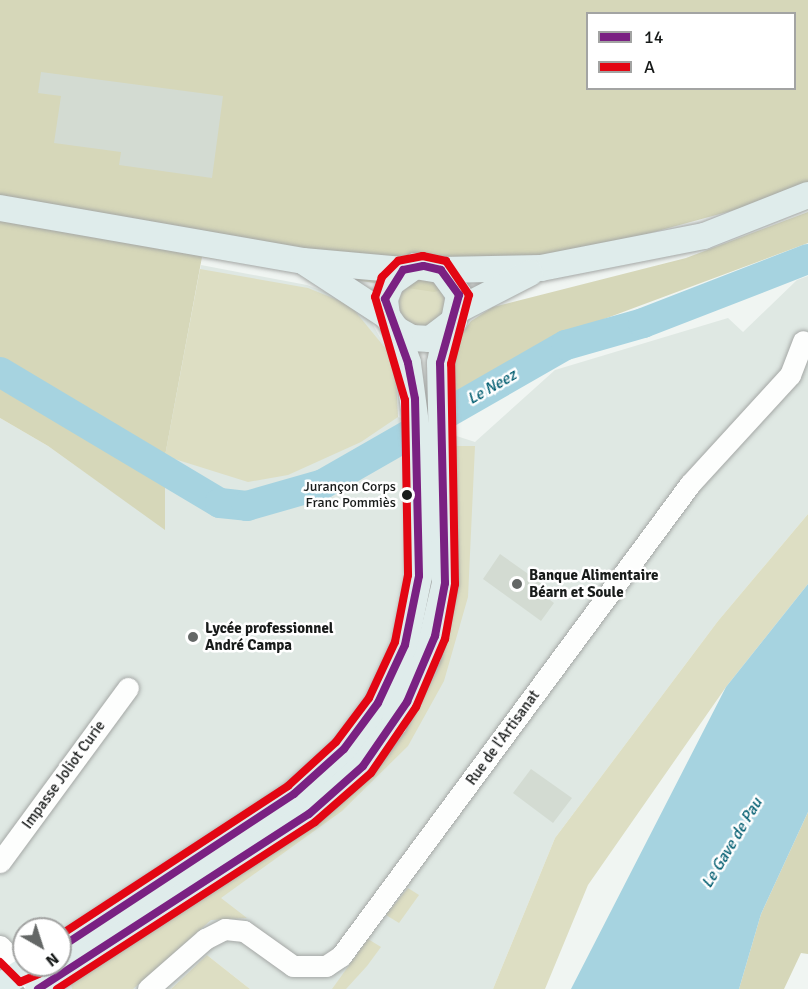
<!DOCTYPE html>
<html>
<head>
<meta charset="utf-8">
<style>
  body { margin:0 }
  #map { position:relative; width:808px; height:989px; overflow:hidden; background:#f0f5f2; font-family:Signika,sans-serif }
  div>[style] { position:absolute }
  .built>* { inset:0; background:#dfe8e3 }
  .green>* { inset:0; background:#dddec3 }
  .round { border-radius:50% }
  .forest>* { inset:0; background:#d6d7b9 }
  .water>* { inset:0; background:#a6d3e0 }
  .river>* { height:30px; margin:-15px; padding:0 15px; transform-origin:15px; border-radius:15px; background:#a6d3e0 }
  .building>* { inset:0; background:#d3dbd2 }
  .roads { filter:drop-shadow(0 0 2px #a4a7a5) drop-shadow(0 0 2px #a4a7a5) }
  .minor>* { height:21px; margin:-10.5px; padding:0 10.5px; transform-origin:10.5px; border-radius:10.5px; background:#fdfefd }
  .major>* { height:26px; margin:-13px; padding:0 13px; transform-origin:13px; border-radius:13px; background:#dfeceb }
  .bus-1>* { height:8px; margin:-4px; padding:0 4px; transform-origin:4px; border-radius:4px; background:#7a2182 }
  .bus-2>* { height:8px; margin:-4px; padding:0 4px; transform-origin:4px; border-radius:4px; background:#e30613 }
  .dots>* { width:16px; height:16px; translate:-50% -50%; box-sizing:border-box; border:3px solid #fff; border-radius:50% }
  span { translate:-50% -50%; white-space:nowrap; text-align:center; line-height:1.15; -webkit-text-stroke:5px #fff; paint-order:stroke }
  .bus-label { font-size:14px; color:#181b1a }
  .right { translate:-100% -50%; text-align:right }
  .poi-label { font-size:15px; color:#181b1a; font-weight:700 }
  .left { translate:0 -50%; text-align:left }
  .street-label { font-size:15px; color:#181b1a }
  .water-label { font-size:16px; color:#035e71; font-style:italic }
  .legend { position:absolute; left:586px; top:12px; width:210px; height:78px; box-sizing:border-box; background:#fff; border:2px solid #a3a4a3; margin:0; padding:8px 10px; list-style:none; font-size:18px; color:#181b1a }
  .legend li { display:flex; align-items:center; gap:12px; height:30px }
  .legend b { width:30px; border:2px solid #a3a4a3 }
  .north { position:absolute; left:12px; top:917px; width:60px; height:60px; box-sizing:border-box; background:#fff; border:2px solid #a3a4a3; border-radius:50%; rotate:141deg; font-size:16px; font-weight:700; line-height:24px; text-align:center; color:#181b1a }
  .north::after { content:''; display:block; margin:auto; width:21px; height:27px; background:#646766; clip-path:polygon(50% 0,100% 100%,50% 72%,0 100%) }
</style>
</head>
<body>
<div id="map">
  <div class="built">
    <div style="clip-path:polygon(evenodd,201px 265px,307px 285px,352px 302px,369px 318px,395px 364px,398px 417px,475px 442px,555px 370px,728px 318px,743px 332px,797px 280px,808px 276px,808px 514px,718px 621px,555px 838px,493px 989px,250px 989px,207px 955px,171px 989px,0 989px,0 418px,48px 446px,165px 529px,165px 456px,201px 265px,24px 929px,60px 929px,60px 965px,24px 965px,24px 929px)"></div>
  </div>
  <div class="green">
    <div style="clip-path:polygon(200px 269px,308px 288px,350px 305px,395px 360px,398px 417px,361px 442px,288px 475px,248px 482px,165px 456px)"></div>
    <div class="round" style="left:399px;top:281px;width:46px;height:46px"></div>
    <div style="clip-path:polygon(453px 446px,475px 446px,468px 597px,444px 681px,408px 746px,342px 811px,221px 898px,247px 918px,211px 920px,133px 989px,72px 989px,71px 984px,305px 831px,361px 786px,396px 745px,437px 671px,451px 617px,458px 543px)"></div>
    <div style="clip-path:polygon(808px 514px,808px 584px,726px 687px,588px 885px,545px 989px,493px 989px,555px 838px,718px 621px)"></div>
    <div style="clip-path:polygon(408px 888px,419px 895px,399px 923px,386px 915px)"></div>
    <div style="clip-path:polygon(368px 939px,381px 947px,367px 966px,346px 989px,332px 989px)"></div>
    <div style="clip-path:polygon(207px 955px,250px 989px,171px 989px)"></div>
  </div>
  <div class="forest">
    <div style="clip-path:polygon(evenodd,0 0,808px 0,808px 190px,434px 292px,202px 257px,165px 456px,165px 530px,48px 446px,0 418px,0 0,588px 14px,794px 14px,794px 88px,588px 88px,588px 14px)"></div>
    <div style="clip-path:polygon(808px 212px,808px 243px,572px 331px,453px 398px,451px 371px,456px 342px,471px 321px,493px 307px,686px 258px)"></div>
    <div style="clip-path:polygon(808px 812px,808px 954px,801px 953px,784px 989px,739px 989px,761px 914px)"></div>
  </div>
  <div class="water">
    <div style="clip-path:polygon(808px 584px,808px 812px,761px 914px,739px 989px,571px 989px,726px 687px)"></div>
  </div>
  <div class="river">
    <div style="left:0;top:372px;width:256px;rotate:30.8deg"></div>
    <div style="left:220px;top:503px;width:27px;rotate:6deg"></div>
    <div style="left:247px;top:506px;width:79px;rotate:-16.1deg"></div>
    <div style="left:323px;top:484px;width:280px;rotate:-29.8deg"></div>
    <div style="left:566px;top:345px;width:80px;rotate:-15.9deg"></div>
    <div style="left:643px;top:323px;width:177px;rotate:-21.2deg"></div>
  </div>
  <div class="building">
    <div style="clip-path:polygon(41px 72px,223px 96px,212px 178px,119px 165px,121px 152px,54px 143px,61px 96px,38px 93px)"></div>
    <div style="clip-path:polygon(500px 554px,551px 590px,546px 597px,554px 603px,541px 621px,483px 579px)"></div>
    <div style="clip-path:polygon(531px 769px,572px 798px,553px 823px,513px 793px)"></div>
  </div>
  <div class="roads">
    <div class="minor">
      <div style="left:0;top:862px;width:216px;rotate:-53.7deg"></div>
      <div style="left:0;top:946px;width:49px;rotate:47.5deg"></div>
      <div style="left:148px;top:989px;width:76px;rotate:-41.3deg"></div>
      <div style="left:205px;top:939px;width:22px;rotate:-27deg"></div>
      <div style="left:225px;top:929px;width:19px;rotate:6deg"></div>
      <div style="left:244px;top:931px;width:60px;rotate:35.5deg"></div>
      <div style="left:293px;top:966px;width:33px"></div>
      <div style="left:326px;top:966px;width:18px;rotate:-34deg"></div>
      <div style="left:341px;top:956px;width:587px;rotate:-53.52deg"></div>
      <div style="left:690px;top:484px;width:148px;rotate:-47.5deg"></div>
      <div style="left:790px;top:375px;width:36px;rotate:-69deg"></div>
    </div>
    <div class="major">
      <div style="left:0;top:208px;width:308px;rotate:9.9deg"></div>
      <div style="left:303px;top:261px;width:100px;rotate:5.1deg"></div>
      <div style="left:306px;top:263px;width:97px;rotate:33.2deg"></div>
      <div style="left:441px;top:270px;width:31px;rotate:54deg"></div>
      <div style="left:459px;top:295px;width:26px;rotate:101deg"></div>
      <div style="left:454px;top:321px;width:30px;rotate:143deg"></div>
      <div style="left:430px;top:339px;width:18px;rotate:-177deg"></div>
      <div style="left:412px;top:338px;width:18px;rotate:-151deg"></div>
      <div style="left:396px;top:329px;width:16px;rotate:-125deg"></div>
      <div style="left:387px;top:316px;width:17px;rotate:-97deg"></div>
      <div style="left:385px;top:299px;width:17px;rotate:-69deg"></div>
      <div style="left:391px;top:283px;width:29px;rotate:-35deg"></div>
      <div style="left:415px;top:266px;width:26px;rotate:9deg"></div>
      <div style="left:441px;top:270px;width:100px;rotate:-1.1deg"></div>
      <div style="left:541px;top:268px;width:166px;rotate:-11.1deg"></div>
      <div style="left:704px;top:236px;width:112px;rotate:-21.5deg"></div>
      <div style="left:458px;top:310px;width:81px;rotate:-27.2deg"></div>
      <div style="left:60px;top:948px;width:280px;rotate:-33.3deg"></div>
      <div style="left:294px;top:794px;width:67px;rotate:-42deg"></div>
      <div style="left:344px;top:749px;width:57px;rotate:-53.5deg"></div>
      <div style="left:378px;top:703px;width:64px;rotate:-65deg"></div>
      <div style="left:405px;top:645px;width:70px;rotate:-78.5deg"></div>
      <div style="left:419px;top:576px;width:129px;rotate:-90deg"></div>
      <div style="left:419px;top:447px;width:85px;rotate:-97.5deg"></div>
      <div style="left:408px;top:363px;width:36px;rotate:-109deg"></div>
      <div style="left:0;top:986px;width:39px;rotate:-32deg"></div>
      <div style="left:38px;top:989px;width:323px;rotate:-32.9deg"></div>
      <div style="left:309px;top:814px;width:72px;rotate:-41.6deg"></div>
      <div style="left:363px;top:766px;width:52px;rotate:-53.6deg"></div>
      <div style="left:394px;top:724px;width:76px;rotate:-63.4deg"></div>
      <div style="left:428px;top:656px;width:75px;rotate:-76.9deg"></div>
      <div style="left:445px;top:583px;width:220px;rotate:-91.3deg"></div>
      <div style="left:440px;top:363px;width:33px;rotate:-79deg"></div>
    </div>
  </div>
  <div class="bus-1">
    <div style="left:38px;top:989px;width:323px;rotate:-32.9deg"></div>
    <div style="left:309px;top:814px;width:72px;rotate:-41.6deg"></div>
    <div style="left:363px;top:766px;width:78px;rotate:-55.5deg"></div>
    <div style="left:407px;top:702px;width:72px;rotate:-67deg"></div>
    <div style="left:435px;top:636px;width:54px;rotate:-79.3deg"></div>
    <div style="left:445px;top:583px;width:220px;rotate:-91.3deg"></div>
    <div style="left:440px;top:363px;width:71px;rotate:-74.4deg"></div>
    <div style="left:459px;top:295px;width:31px;rotate:-126deg"></div>
    <div style="left:441px;top:270px;width:18px;rotate:-167deg"></div>
    <div style="left:423px;top:266px;width:20px;rotate:169deg"></div>
    <div style="left:403px;top:270px;width:34px;rotate:122deg"></div>
    <div style="left:385px;top:299px;width:68px;rotate:70.2deg"></div>
    <div style="left:408px;top:363px;width:37px;rotate:79deg"></div>
    <div style="left:415px;top:399px;width:177px;rotate:88.7deg"></div>
    <div style="left:419px;top:576px;width:70px;rotate:101.5deg"></div>
    <div style="left:405px;top:645px;width:64px;rotate:115deg"></div>
    <div style="left:378px;top:703px;width:57px;rotate:126.5deg"></div>
    <div style="left:344px;top:749px;width:67px;rotate:138deg"></div>
    <div style="left:294px;top:794px;width:280px;rotate:146.7deg"></div>
  </div>
  <div class="bus-2">
    <div style="left:0;top:962px;width:28px;rotate:45deg"></div>
    <div style="left:20px;top:982px;width:21px;rotate:-23deg"></div>
    <div style="left:57px;top:989px;width:307px;rotate:-32.9deg"></div>
    <div style="left:315px;top:822px;width:74px;rotate:-41.2deg"></div>
    <div style="left:371px;top:773px;width:80px;rotate:-55.7deg"></div>
    <div style="left:416px;top:707px;width:74px;rotate:-66.9deg"></div>
    <div style="left:445px;top:639px;width:56px;rotate:-79.7deg"></div>
    <div style="left:455px;top:584px;width:220px;rotate:-91deg"></div>
    <div style="left:451px;top:364px;width:71px;rotate:-75.4deg"></div>
    <div style="left:469px;top:295px;width:41px;rotate:-124.1deg"></div>
    <div style="left:446px;top:261px;width:24px;rotate:-168deg"></div>
    <div style="left:423px;top:256px;width:25px;rotate:169deg"></div>
    <div style="left:398px;top:261px;width:23px;rotate:135deg"></div>
    <div style="left:382px;top:277px;width:21px;rotate:109deg"></div>
    <div style="left:375px;top:297px;width:107px;rotate:73.8deg"></div>
    <div style="left:405px;top:400px;width:175px;rotate:89deg"></div>
    <div style="left:408px;top:575px;width:68px;rotate:101deg"></div>
    <div style="left:395px;top:642px;width:62px;rotate:114.9deg"></div>
    <div style="left:369px;top:698px;width:55px;rotate:126.9deg"></div>
    <div style="left:336px;top:742px;width:65px;rotate:137.5deg"></div>
    <div style="left:288px;top:786px;width:272px;rotate:146.8deg"></div>
  </div>
  <div class="dots">
    <div style="left:407px;top:495px;background:#181b1a"></div>
    <div style="left:517px;top:584px;background:#646766"></div>
    <div style="left:193px;top:637px;background:#646766"></div>
  </div>
  <div class="bus-label">
    <span class="right" style="left:396px;top:495px">Jurançon Corps<br>Franc Pommiès</span>
  </div>
  <div class="poi-label">
    <span class="left" style="left:529px;top:584px">Banque Alimentaire<br>Béarn et Soule</span>
    <span class="left" style="left:205px;top:637px">Lycée professionnel<br>André Campa</span>
  </div>
  <div class="street-label">
    <span style="left:503px;top:738px;rotate:-54deg">Rue de l'Artisanat</span>
    <span style="left:64px;top:775px;rotate:-54deg">Impasse Joliot Curie</span>
  </div>
  <div class="water-label">
    <span style="left:492px;top:387px;rotate:-30deg">Le Neez</span>
    <span style="left:732px;top:843px;rotate:-59deg">Le Gave de Pau</span>
  </div>
  <ul class="legend">
  <li><b style="height:8px;background:#7a2182"></b>14</li>
  <li><b style="height:8px;background:#e30613"></b>A</li>
  </ul>
  <div class="north">N</div>
</div>
</body>
</html>
